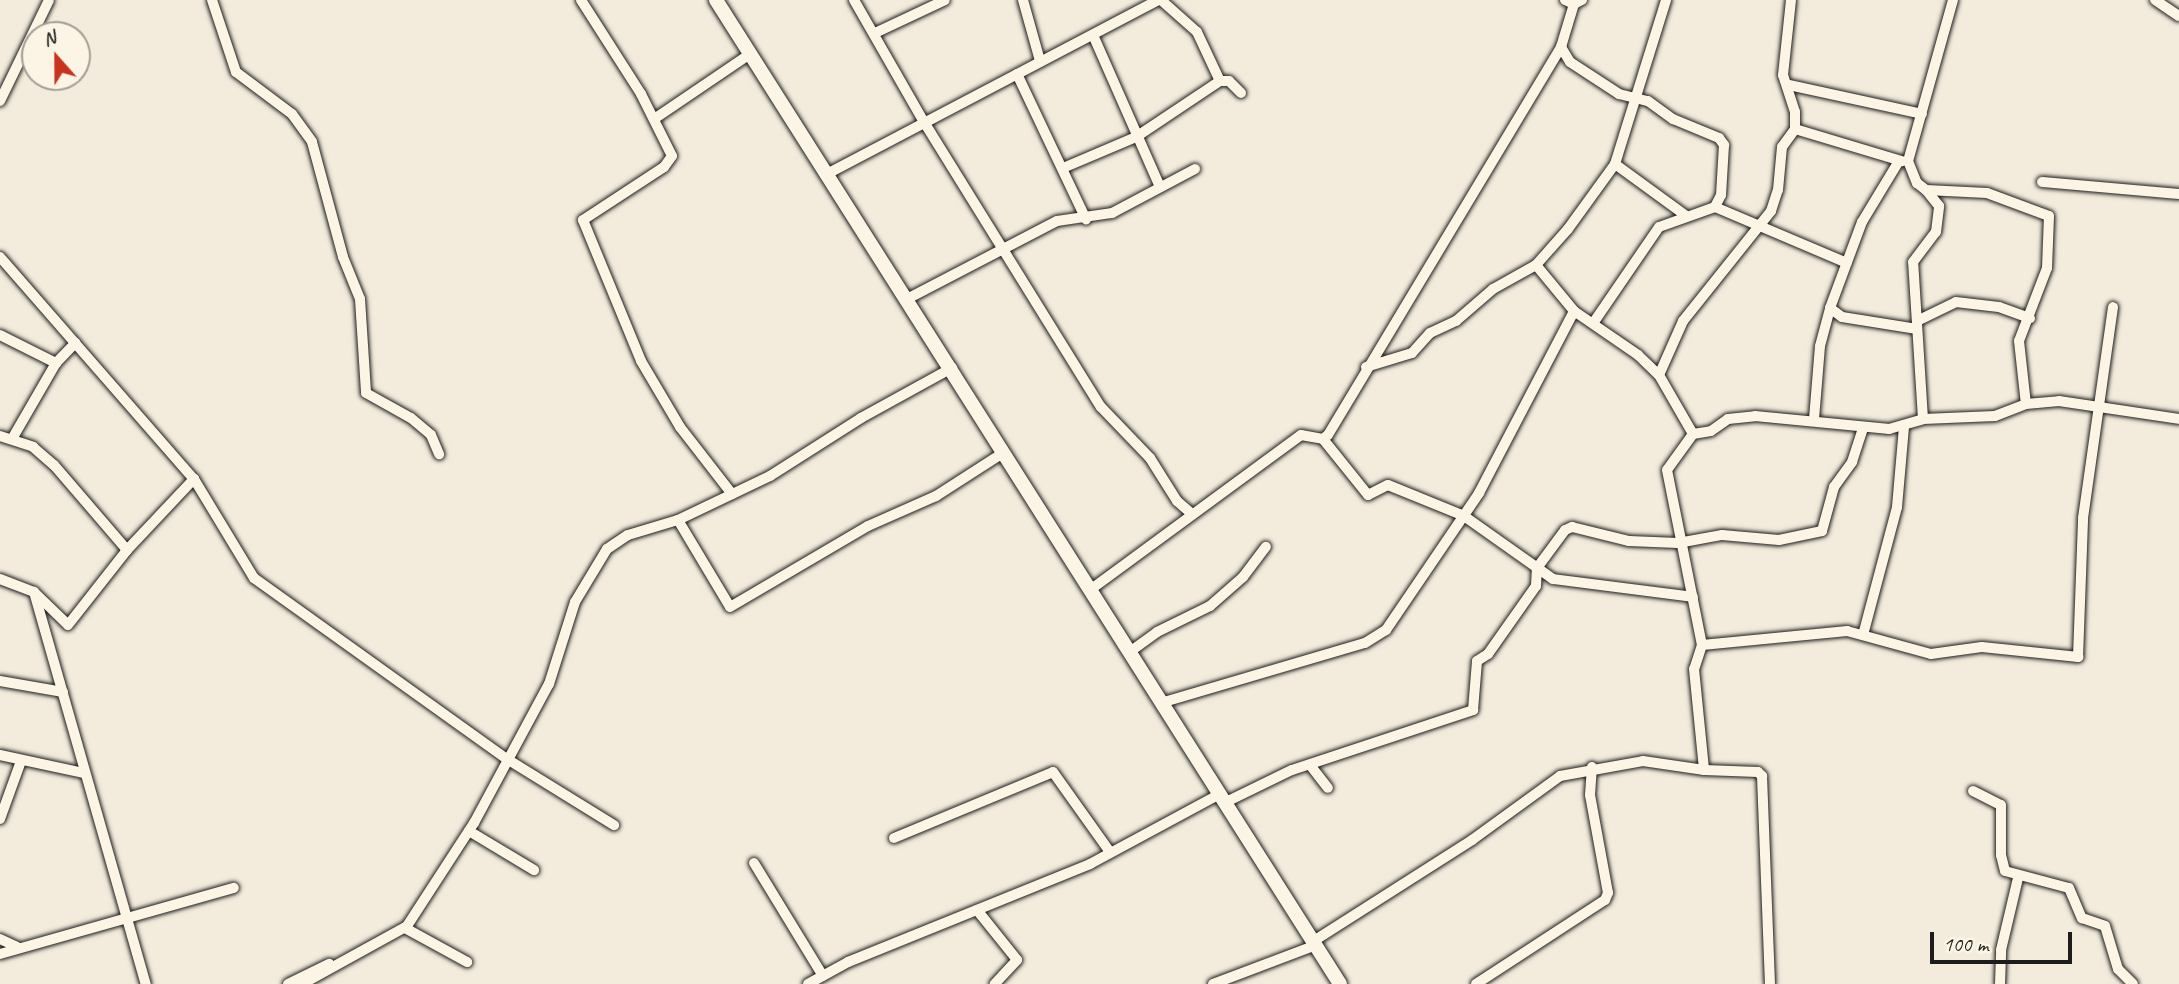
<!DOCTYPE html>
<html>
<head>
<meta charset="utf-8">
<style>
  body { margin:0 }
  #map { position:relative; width:2179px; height:984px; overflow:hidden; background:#f3ecdd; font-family:Caveat,sans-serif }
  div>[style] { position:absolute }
  .roads { filter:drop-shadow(0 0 2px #1c1c1c) drop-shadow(0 0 2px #1c1c1c) }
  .minor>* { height:10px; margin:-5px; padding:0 5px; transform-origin:5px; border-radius:5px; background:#fcf5e5 }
  .secondary>* { height:14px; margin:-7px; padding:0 7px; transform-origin:7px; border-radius:7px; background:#fcf5e5 }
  span { translate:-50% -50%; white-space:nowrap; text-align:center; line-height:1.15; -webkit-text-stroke:7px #fcf5e5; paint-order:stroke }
  .north { position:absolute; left:21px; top:21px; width:70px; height:70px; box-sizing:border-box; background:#fcf5e5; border:2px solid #a29e95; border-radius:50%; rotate:339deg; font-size:19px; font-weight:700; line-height:28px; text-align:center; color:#1c1c1c }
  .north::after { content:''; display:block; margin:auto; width:24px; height:32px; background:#c8321e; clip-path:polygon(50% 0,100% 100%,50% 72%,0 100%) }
  .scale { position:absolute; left:1930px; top:932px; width:142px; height:32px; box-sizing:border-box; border:4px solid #1c1c1c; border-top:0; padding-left:9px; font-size:21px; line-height:24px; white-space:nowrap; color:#1c1c1c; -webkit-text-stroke:5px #fcf5e5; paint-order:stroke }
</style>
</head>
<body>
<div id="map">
  <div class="roads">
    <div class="minor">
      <div style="left:212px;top:0;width:76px;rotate:71.6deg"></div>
      <div style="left:236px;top:72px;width:70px;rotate:36.9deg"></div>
      <div style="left:292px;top:114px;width:34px;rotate:54deg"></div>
      <div style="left:312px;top:142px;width:119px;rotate:74.9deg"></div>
      <div style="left:343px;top:257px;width:45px;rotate:68deg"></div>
      <div style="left:360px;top:299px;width:94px;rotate:86.3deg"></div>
      <div style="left:366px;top:393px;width:51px;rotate:29.1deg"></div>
      <div style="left:411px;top:418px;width:26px;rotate:40deg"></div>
      <div style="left:431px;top:435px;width:21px;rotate:67deg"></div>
      <div style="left:581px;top:0;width:112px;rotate:57.4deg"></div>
      <div style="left:641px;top:94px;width:69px;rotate:63.4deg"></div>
      <div style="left:672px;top:156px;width:14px;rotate:126deg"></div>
      <div style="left:664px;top:167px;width:97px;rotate:146.8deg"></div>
      <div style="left:583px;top:220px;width:152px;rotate:67.6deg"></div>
      <div style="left:641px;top:361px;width:77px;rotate:59.4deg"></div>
      <div style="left:680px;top:427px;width:85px;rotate:52.2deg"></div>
      <div style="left:854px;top:0;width:141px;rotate:60.2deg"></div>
      <div style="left:924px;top:122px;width:335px;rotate:58.2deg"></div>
      <div style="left:1101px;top:407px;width:71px;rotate:46.1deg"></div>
      <div style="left:1150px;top:458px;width:51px;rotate:57.9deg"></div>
      <div style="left:1177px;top:501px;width:20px;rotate:41deg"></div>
      <div style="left:1023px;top:0;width:63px;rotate:74.4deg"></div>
      <div style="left:1161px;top:0;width:48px;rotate:41.6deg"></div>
      <div style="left:1197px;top:32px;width:54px;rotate:64.9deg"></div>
      <div style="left:1565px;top:0;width:10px;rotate:24deg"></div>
      <div style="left:1574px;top:4px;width:9px;rotate:-27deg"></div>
      <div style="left:1953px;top:0;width:167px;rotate:105.6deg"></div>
      <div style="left:1908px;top:161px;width:24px;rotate:68deg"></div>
      <div style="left:1917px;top:183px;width:11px;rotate:38deg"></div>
      <div style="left:1926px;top:190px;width:61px;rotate:2.8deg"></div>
      <div style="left:1987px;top:193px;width:66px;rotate:20.4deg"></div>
      <div style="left:2049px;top:216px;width:52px;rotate:92.2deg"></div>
      <div style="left:2047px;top:268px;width:78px;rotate:111deg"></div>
      <div style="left:2019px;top:341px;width:63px;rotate:83.7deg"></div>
      <div style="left:2155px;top:0;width:29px;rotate:34deg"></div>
      <div style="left:875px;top:33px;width:77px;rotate:-25.2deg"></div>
      <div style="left:1093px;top:35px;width:166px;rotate:66.2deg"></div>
      <div style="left:1561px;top:47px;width:17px;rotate:59deg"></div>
      <div style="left:1570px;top:62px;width:59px;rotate:33.1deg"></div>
      <div style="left:1619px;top:94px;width:30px;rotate:14deg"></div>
      <div style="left:1648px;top:101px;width:31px;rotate:36deg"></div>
      <div style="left:1673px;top:119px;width:50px;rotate:22.4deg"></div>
      <div style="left:1719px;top:138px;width:9px;rotate:54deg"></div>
      <div style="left:1724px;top:145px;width:50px;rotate:93.4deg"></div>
      <div style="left:1721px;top:195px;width:13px;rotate:117deg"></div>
      <div style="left:1715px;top:207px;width:59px;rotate:160.3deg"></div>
      <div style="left:1659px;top:227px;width:115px;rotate:124.4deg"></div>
      <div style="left:1017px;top:74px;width:161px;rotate:64.6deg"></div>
      <div style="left:1789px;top:85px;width:136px;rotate:12.3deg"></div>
      <div style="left:0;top:101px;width:112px;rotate:-64.1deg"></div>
      <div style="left:654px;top:119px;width:116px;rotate:-34.1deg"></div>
      <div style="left:1795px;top:129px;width:112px;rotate:16.7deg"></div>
      <div style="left:1615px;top:164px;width:87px;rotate:36.1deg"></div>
      <div style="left:1063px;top:168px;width:79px;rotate:-23deg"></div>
      <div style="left:1136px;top:137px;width:101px;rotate:-33.7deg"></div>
      <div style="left:1220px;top:81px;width:9px"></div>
      <div style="left:1229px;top:81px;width:17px;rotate:45deg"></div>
      <div style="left:825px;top:175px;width:377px;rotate:-27.7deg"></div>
      <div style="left:2042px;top:182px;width:138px;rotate:5deg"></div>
      <div style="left:1715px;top:207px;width:143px;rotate:23deg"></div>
      <div style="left:0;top:257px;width:295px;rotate:48.9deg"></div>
      <div style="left:194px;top:479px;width:116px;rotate:58.8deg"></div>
      <div style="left:254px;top:578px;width:311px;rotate:35.6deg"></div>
      <div style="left:507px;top:759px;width:126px;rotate:31.7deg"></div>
      <div style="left:1536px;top:265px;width:60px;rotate:50.4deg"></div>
      <div style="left:1574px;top:311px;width:78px;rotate:34.5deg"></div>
      <div style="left:1638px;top:355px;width:29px;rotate:44deg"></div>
      <div style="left:1659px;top:375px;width:68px;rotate:60deg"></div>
      <div style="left:1693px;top:434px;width:18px;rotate:-9deg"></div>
      <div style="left:1711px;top:431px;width:21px;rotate:-35deg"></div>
      <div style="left:1728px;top:419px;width:27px;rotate:-6deg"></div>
      <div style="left:1755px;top:416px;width:135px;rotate:5.5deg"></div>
      <div style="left:1889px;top:429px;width:35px;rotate:-16deg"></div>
      <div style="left:1923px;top:419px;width:72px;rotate:-2.4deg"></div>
      <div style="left:1995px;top:416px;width:33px;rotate:-21deg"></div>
      <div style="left:2026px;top:404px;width:33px;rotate:-5deg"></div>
      <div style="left:2059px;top:401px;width:121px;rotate:8.5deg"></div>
      <div style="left:907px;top:299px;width:169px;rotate:-27.5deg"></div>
      <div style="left:1057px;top:221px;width:56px;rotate:-8.3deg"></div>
      <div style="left:1112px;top:213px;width:94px;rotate:-27.9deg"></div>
      <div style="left:1830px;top:308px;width:15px;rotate:37deg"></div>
      <div style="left:1842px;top:317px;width:76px;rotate:9.1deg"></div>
      <div style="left:1917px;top:321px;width:43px;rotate:-26deg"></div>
      <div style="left:1956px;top:302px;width:43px;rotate:6.6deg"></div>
      <div style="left:1999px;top:307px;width:33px;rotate:20deg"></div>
      <div style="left:0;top:335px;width:63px;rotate:26.6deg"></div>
      <div style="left:1366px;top:367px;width:48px;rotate:-16.9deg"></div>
      <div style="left:1412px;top:353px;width:27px;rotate:-48deg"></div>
      <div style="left:1430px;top:333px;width:29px;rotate:-25deg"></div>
      <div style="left:1456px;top:321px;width:49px;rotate:-40.9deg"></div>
      <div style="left:1493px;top:289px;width:49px;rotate:-29.2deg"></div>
      <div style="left:1536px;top:265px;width:48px;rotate:-48.4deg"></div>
      <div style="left:1568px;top:229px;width:80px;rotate:-54.1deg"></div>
      <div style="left:1615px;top:164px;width:172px;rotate:-72.7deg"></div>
      <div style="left:1659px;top:375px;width:59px;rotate:-66deg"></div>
      <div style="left:1683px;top:321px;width:141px;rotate:-51.3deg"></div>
      <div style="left:1771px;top:211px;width:22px;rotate:-72deg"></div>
      <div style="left:1778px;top:190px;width:43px;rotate:-84.7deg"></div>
      <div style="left:1782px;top:147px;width:22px;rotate:-54deg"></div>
      <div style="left:1795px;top:129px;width:17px;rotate:-90deg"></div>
      <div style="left:1795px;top:112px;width:39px;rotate:-108deg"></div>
      <div style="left:1783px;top:75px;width:75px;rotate:-83.9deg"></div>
      <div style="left:1814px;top:419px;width:73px;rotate:-85.3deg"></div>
      <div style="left:1820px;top:346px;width:39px;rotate:-75deg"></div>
      <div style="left:1830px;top:308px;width:92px;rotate:-69.6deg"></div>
      <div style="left:1862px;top:222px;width:71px;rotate:-58.8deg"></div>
      <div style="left:1923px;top:419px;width:157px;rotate:-93.6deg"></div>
      <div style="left:1913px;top:262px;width:38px;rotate:-53deg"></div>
      <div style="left:1936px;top:232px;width:26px;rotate:-83deg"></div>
      <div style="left:1939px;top:206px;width:21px;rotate:-129deg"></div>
      <div style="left:1693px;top:434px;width:44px;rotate:125.8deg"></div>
      <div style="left:1667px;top:470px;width:178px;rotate:78.7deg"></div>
      <div style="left:1702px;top:645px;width:25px;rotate:108deg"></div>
      <div style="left:1694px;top:669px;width:101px;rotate:84.3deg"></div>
      <div style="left:0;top:436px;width:35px;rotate:18deg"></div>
      <div style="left:33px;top:447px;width:28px;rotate:41deg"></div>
      <div style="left:54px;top:465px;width:112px;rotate:49.3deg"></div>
      <div style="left:12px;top:439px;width:88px;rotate:-59.9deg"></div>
      <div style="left:56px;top:363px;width:28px;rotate:-46deg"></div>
      <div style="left:1323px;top:439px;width:72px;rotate:51.2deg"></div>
      <div style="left:1368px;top:495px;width:22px;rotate:-27deg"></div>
      <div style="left:1388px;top:485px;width:82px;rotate:22.2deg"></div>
      <div style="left:1464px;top:516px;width:109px;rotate:35.3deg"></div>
      <div style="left:1553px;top:579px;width:141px;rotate:7.3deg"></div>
      <div style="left:678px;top:520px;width:101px;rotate:59.1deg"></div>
      <div style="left:730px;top:607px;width:160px;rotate:-30.4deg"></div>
      <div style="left:868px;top:526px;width:74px;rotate:-23.8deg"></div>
      <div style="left:936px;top:496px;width:80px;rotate:-32.7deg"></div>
      <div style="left:0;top:579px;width:36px;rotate:21deg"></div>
      <div style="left:34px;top:592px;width:47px;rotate:44.1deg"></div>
      <div style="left:68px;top:625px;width:95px;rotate:-51.8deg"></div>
      <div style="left:127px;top:550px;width:98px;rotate:-46.7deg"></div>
      <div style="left:1090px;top:590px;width:262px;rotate:-36.3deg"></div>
      <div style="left:1301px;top:435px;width:22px;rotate:10deg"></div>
      <div style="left:1323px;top:439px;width:6px;rotate:-39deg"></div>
      <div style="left:1328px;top:435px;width:453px;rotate:-59deg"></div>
      <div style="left:1561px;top:47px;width:45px;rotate:-73.2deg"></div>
      <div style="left:34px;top:592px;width:408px;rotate:74.1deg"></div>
      <div style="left:1863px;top:635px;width:132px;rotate:-75.1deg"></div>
      <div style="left:1897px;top:507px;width:80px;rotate:-85deg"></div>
      <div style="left:1702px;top:645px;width:146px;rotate:-5.5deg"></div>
      <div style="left:1847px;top:631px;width:87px;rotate:15.3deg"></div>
      <div style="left:1931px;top:654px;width:51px;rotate:-7.8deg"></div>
      <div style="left:1982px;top:647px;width:97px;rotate:5.9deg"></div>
      <div style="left:2078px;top:657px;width:139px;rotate:-87.9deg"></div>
      <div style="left:2083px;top:518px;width:213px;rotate:-81.9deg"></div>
      <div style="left:1131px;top:651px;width:32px;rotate:-36deg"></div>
      <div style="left:1157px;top:632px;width:59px;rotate:-26.1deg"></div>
      <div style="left:1210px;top:606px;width:44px;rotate:-41.3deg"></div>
      <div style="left:1243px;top:577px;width:38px;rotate:-53deg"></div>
      <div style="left:0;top:681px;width:64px;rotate:9.9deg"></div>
      <div style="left:1164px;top:702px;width:209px;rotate:-16.4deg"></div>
      <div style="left:1365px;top:643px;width:25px;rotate:-32deg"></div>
      <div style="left:1386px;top:630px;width:166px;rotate:-55.8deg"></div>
      <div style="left:1479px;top:493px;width:205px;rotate:-62.4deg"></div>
      <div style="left:0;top:755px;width:85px;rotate:12.2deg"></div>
      <div style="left:1310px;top:765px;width:29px;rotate:52deg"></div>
      <div style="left:1973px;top:791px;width:31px;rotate:27deg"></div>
      <div style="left:2001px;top:805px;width:50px;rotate:90deg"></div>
      <div style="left:2001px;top:855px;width:16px;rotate:76deg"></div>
      <div style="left:2005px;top:871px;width:66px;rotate:14.9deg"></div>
      <div style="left:2069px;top:888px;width:33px;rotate:67deg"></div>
      <div style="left:2082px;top:918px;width:24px;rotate:19deg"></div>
      <div style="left:2105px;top:926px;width:45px;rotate:73.2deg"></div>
      <div style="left:2118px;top:969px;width:21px;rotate:45deg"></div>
      <div style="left:1226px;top:802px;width:73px;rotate:-25.9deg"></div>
      <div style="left:1292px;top:770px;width:191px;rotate:-18.3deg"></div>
      <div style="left:1473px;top:710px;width:49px;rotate:-85.3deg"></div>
      <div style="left:1477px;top:661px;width:13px;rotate:-32deg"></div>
      <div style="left:1488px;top:654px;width:83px;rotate:-54.8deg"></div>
      <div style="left:1536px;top:586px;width:18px;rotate:-87deg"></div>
      <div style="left:1537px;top:568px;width:47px;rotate:-53.6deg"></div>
      <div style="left:1565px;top:530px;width:8px;rotate:-23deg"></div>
      <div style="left:1572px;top:527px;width:59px;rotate:13.8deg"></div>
      <div style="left:1629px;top:541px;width:49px;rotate:2.3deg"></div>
      <div style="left:1678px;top:543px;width:45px;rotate:-10.3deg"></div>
      <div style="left:1722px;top:535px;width:57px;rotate:5deg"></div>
      <div style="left:1779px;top:540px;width:44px;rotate:-11.8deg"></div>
      <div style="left:1822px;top:531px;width:46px;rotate:-74.7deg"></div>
      <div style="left:1834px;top:487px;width:31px;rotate:-54deg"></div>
      <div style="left:1852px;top:462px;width:35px;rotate:-72deg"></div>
      <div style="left:0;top:819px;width:62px;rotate:-70.1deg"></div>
      <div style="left:469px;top:831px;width:76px;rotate:31deg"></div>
      <div style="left:894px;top:838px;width:172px;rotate:-22.5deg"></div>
      <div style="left:1053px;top:772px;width:98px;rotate:54.5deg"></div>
      <div style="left:754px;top:863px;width:132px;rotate:58.6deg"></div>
      <div style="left:977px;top:910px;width:64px;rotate:51.3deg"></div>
      <div style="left:1017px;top:960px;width:33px;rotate:133deg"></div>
      <div style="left:405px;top:928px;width:71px;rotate:28.7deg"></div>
      <div style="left:0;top:939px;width:19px;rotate:25deg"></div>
      <div style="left:1312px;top:942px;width:190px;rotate:-32.5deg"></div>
      <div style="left:1472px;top:840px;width:109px;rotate:-36deg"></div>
      <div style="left:1560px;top:776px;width:84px;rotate:-10.2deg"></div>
      <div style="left:1643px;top:761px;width:62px;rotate:8.4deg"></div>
      <div style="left:1704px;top:770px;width:54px;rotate:2.1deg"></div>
      <div style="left:1758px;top:772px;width:6px;rotate:45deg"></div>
      <div style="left:1762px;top:776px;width:208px;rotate:87.8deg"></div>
      <div style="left:0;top:954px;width:243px;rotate:-15.8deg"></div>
      <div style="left:288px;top:984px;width:46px;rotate:-26deg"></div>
      <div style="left:302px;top:984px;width:120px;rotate:-28.9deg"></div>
      <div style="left:407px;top:926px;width:123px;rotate:-57deg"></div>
      <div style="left:474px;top:823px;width:158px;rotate:-61.7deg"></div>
      <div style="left:549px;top:684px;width:86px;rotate:-72.4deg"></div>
      <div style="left:575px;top:602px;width:62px;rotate:-58.9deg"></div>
      <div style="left:607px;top:549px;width:25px;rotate:-34deg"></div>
      <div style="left:628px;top:535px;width:52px;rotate:-16.7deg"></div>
      <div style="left:678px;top:520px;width:102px;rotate:-25.6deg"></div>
      <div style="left:770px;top:476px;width:108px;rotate:-32.5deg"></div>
      <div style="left:861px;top:418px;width:104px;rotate:-28.8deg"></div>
      <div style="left:808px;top:984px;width:46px;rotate:-28.8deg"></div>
      <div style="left:848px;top:962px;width:261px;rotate:-22deg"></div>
      <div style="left:1090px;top:864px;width:148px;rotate:-28.3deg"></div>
      <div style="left:1213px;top:984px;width:110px;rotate:-20.7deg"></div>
      <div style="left:1476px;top:984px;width:154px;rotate:-33.1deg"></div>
      <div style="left:1605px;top:900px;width:8px;rotate:-67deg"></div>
      <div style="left:1608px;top:893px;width:100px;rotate:-100.4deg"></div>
      <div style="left:1590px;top:795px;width:28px;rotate:-86deg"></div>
      <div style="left:2000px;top:984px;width:34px;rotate:-88deg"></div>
      <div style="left:2001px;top:950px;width:74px;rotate:-76.7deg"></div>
    </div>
    <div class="secondary">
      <div style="left:716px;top:0;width:1165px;rotate:57.62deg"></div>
    </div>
  </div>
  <div class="north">N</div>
  <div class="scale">100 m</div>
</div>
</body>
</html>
